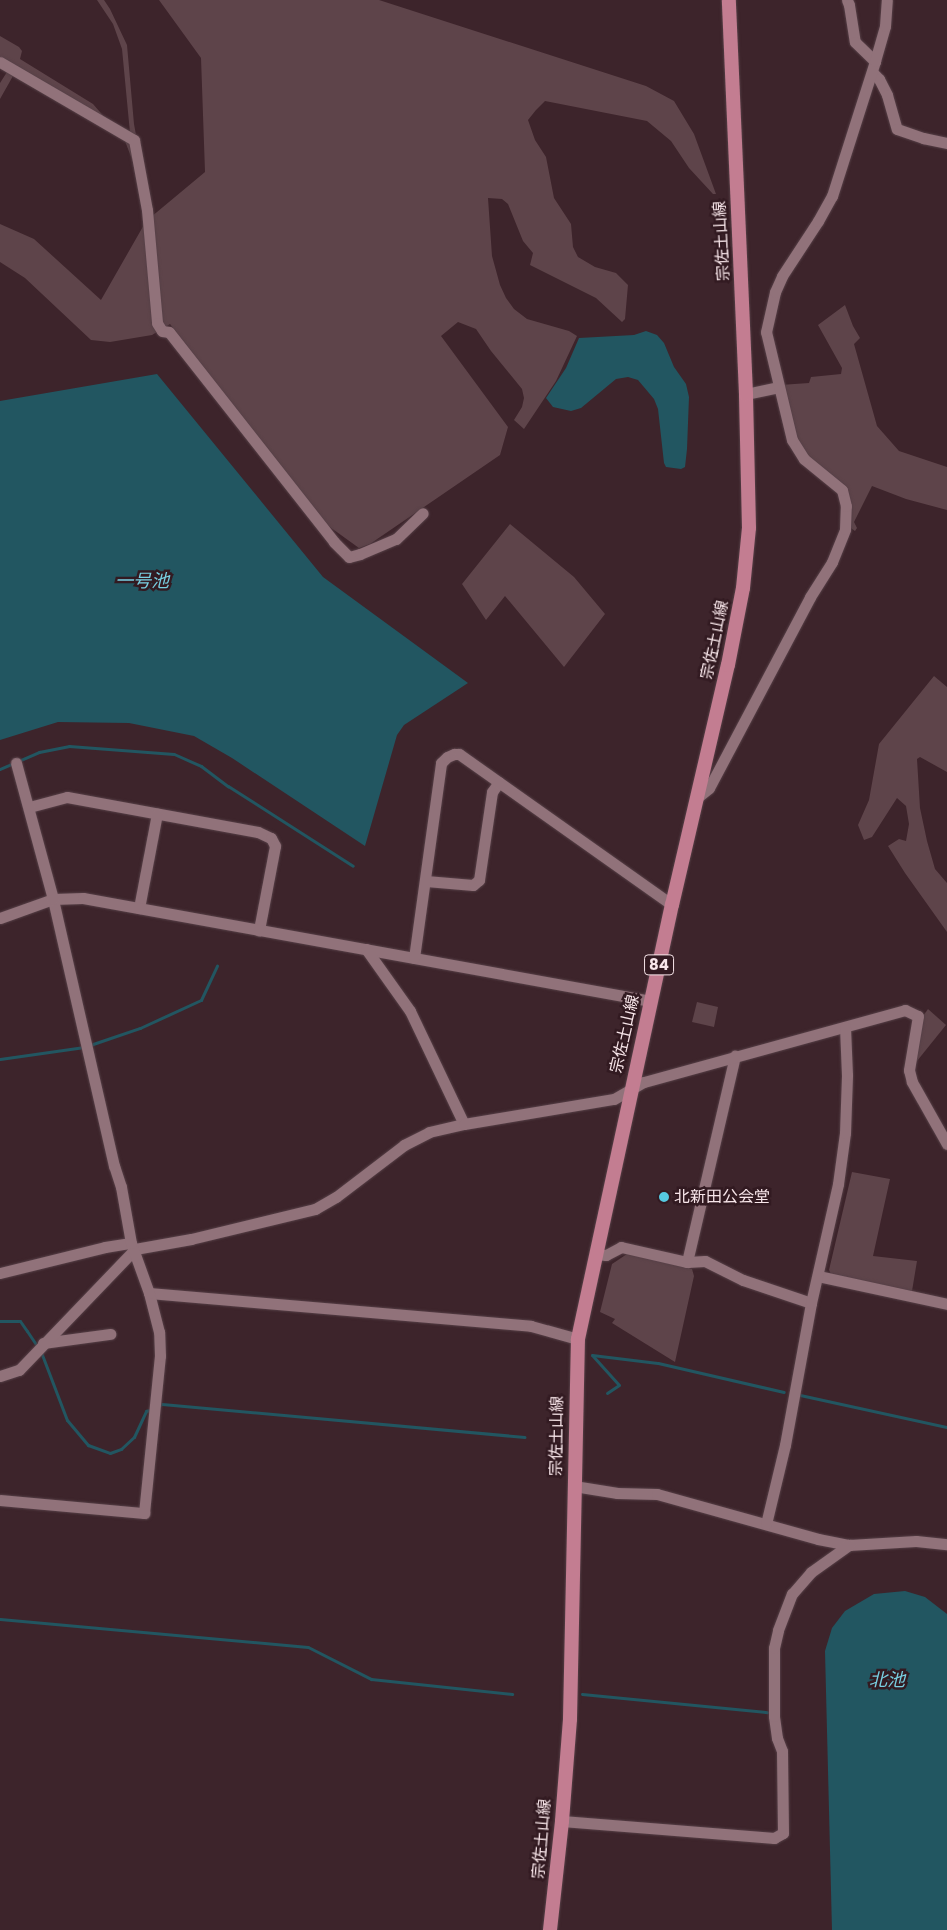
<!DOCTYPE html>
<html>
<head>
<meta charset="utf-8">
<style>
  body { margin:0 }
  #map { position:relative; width:947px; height:1930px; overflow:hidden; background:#3d242b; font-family:Poppins,"Noto Sans JP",sans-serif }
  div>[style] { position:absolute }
  .green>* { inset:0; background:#5e444a }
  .water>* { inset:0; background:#225661 }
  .stream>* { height:3px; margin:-1.5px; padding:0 1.5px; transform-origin:1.5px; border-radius:1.5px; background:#225661 }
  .roads { filter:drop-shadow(0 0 1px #564047) drop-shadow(0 0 1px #564047) }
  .minor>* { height:11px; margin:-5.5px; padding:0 5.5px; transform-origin:5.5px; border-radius:5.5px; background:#91727a }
  .major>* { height:14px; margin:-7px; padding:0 7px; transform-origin:7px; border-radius:7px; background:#c37d91 }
  .dots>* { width:14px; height:14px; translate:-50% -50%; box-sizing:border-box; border:2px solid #321a21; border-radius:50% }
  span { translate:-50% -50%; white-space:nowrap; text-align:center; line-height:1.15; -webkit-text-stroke:5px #321a21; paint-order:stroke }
  .shield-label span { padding:1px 4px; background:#321a21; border:1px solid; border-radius:4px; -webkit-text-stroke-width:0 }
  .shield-label { font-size:15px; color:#f8e6ea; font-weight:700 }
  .street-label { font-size:16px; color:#f8e6ea }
  .poi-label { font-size:16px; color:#f8e6ea }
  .left { translate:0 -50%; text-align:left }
  .water-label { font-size:18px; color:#78cfe1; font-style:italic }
</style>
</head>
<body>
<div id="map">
  <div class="green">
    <div style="clip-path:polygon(97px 0,104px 0,110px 9px,127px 45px,134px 124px,151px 217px,205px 172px,201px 58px,159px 0,379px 0,646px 86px,674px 101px,694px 134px,716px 194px,713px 194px,689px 168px,671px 141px,647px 121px,545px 101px,536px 110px,528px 120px,535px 140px,546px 157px,554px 198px,571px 224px,573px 247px,578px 257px,595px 267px,616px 273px,628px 285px,625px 319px,622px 322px,596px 298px,530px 265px,533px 253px,523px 241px,508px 204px,502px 199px,488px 198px,492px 256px,500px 285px,506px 298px,514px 309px,527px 319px,569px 331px,577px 336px,556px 381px,524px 429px,514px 420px,522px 407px,524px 398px,522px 389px,491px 351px,476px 329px,458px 322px,441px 336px,508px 427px,500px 455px,370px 544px,359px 548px,327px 525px,170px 324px,152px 335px,110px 342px,91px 340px,25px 278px,0 262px,0 224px,34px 239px,101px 300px,145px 223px,140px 180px,125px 141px,13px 76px,0 99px,0 83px,7px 72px,0 68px,0 36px,19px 47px,22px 51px,20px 59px,93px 104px,106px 119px,130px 133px,122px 49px,113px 24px)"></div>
    <div style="clip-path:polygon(845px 305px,853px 326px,860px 338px,854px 344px,877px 426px,899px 451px,947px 467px,947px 510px,906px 499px,872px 486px,854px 522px,857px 528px,855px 531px,848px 526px,838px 480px,813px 462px,796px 442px,780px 385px,809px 383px,811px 377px,841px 374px,842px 368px,818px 325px)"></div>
    <div style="clip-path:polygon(510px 524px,574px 577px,605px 614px,564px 667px,505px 596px,486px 620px,462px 584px)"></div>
    <div style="clip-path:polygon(934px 676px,947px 687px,947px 772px,920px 757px,917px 759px,920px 808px,927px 841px,935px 869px,947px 883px,947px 932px,905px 873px,888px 846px,899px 839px,906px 841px,909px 824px,906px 806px,897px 798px,872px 837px,864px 840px,858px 825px,869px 800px,879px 744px)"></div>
    <div style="clip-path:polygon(697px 1002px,718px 1007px,714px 1027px,692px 1022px)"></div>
    <div style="clip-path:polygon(928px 1009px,946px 1025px,913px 1066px,921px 1019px)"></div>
    <div style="clip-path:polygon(852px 1172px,890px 1179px,873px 1256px,917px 1261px,912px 1291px,831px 1274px,829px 1270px)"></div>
    <div style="clip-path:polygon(627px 1254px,692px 1269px,694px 1276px,675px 1362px,612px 1323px,615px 1319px,600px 1312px,612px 1264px)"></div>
  </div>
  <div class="water">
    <div style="clip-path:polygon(646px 331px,657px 335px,664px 343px,674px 367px,686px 384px,689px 397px,687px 449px,685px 467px,681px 469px,666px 467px,664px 463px,658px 409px,654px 399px,638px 380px,628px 377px,616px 379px,581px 408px,571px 411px,553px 407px,546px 398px,566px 368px,579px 338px,634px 335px)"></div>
    <div style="clip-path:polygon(157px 374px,323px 577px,468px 683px,404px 725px,397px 735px,365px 846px,232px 758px,194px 736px,129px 723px,58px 722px,0 740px,0 401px)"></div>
    <div style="clip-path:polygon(905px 1591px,925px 1597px,947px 1614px,947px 1930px,832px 1930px,825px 1651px,832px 1628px,845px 1611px,874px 1594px)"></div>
  </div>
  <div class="stream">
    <div style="left:0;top:769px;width:43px;rotate:-23.6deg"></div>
    <div style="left:39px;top:752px;width:31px;rotate:-11deg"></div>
    <div style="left:69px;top:746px;width:105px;rotate:4.4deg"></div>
    <div style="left:174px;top:754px;width:30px;rotate:24deg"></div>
    <div style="left:201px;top:766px;width:34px;rotate:37deg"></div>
    <div style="left:228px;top:786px;width:148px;rotate:32.6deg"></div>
    <div style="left:90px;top:1045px;width:53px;rotate:-18.8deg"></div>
    <div style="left:140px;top:1028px;width:67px;rotate:-24.7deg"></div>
    <div style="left:201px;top:1000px;width:38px;rotate:-65deg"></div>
    <div style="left:0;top:1059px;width:85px;rotate:-8.1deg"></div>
    <div style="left:0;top:1321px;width:20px"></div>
    <div style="left:20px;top:1321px;width:12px;rotate:55deg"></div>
    <div style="left:27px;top:1331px;width:25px;rotate:56deg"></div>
    <div style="left:41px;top:1352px;width:73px;rotate:69.1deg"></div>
    <div style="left:67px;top:1420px;width:33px;rotate:50deg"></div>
    <div style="left:88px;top:1445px;width:23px;rotate:20deg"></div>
    <div style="left:110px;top:1453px;width:12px;rotate:-20deg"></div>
    <div style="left:121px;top:1449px;width:18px;rotate:-43deg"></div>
    <div style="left:134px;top:1437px;width:29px;rotate:-65deg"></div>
    <div style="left:146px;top:1411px;width:7px;rotate:-16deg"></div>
    <div style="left:607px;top:1393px;width:14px;rotate:-34deg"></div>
    <div style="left:619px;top:1385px;width:40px;rotate:-132deg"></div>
    <div style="left:592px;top:1355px;width:66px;rotate:6.9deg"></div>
    <div style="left:658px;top:1363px;width:129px;rotate:13deg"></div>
    <div style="left:800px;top:1395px;width:150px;rotate:12.3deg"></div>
    <div style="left:158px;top:1406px;width:4px;rotate:-27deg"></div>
    <div style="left:162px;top:1404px;width:364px;rotate:5.2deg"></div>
    <div style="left:0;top:1619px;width:309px;rotate:5.2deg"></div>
    <div style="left:308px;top:1647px;width:71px;rotate:26.9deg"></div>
    <div style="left:371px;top:1679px;width:142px;rotate:6.1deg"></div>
    <div style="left:582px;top:1694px;width:186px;rotate:5.6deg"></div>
  </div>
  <div class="roads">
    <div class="minor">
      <div style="left:847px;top:0;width:5px;rotate:68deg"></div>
      <div style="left:849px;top:5px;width:37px;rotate:81deg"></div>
      <div style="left:855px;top:42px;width:28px;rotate:44deg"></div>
      <div style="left:0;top:62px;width:155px;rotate:30.2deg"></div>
      <div style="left:134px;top:140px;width:71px;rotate:79.5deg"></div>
      <div style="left:147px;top:210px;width:113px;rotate:84.9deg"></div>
      <div style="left:157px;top:323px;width:9px;rotate:58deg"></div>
      <div style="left:162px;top:331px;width:7px;rotate:8deg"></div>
      <div style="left:169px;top:332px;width:267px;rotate:51.8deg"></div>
      <div style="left:334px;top:542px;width:21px;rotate:45deg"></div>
      <div style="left:349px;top:557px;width:11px;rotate:-15deg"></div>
      <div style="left:360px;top:554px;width:39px;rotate:-23deg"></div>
      <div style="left:396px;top:539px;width:37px;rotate:-44deg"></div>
      <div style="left:872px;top:72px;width:10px;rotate:45deg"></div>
      <div style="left:879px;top:79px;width:18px;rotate:63deg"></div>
      <div style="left:887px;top:95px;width:35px;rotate:74deg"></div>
      <div style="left:897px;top:129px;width:28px;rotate:19deg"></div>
      <div style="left:923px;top:138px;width:25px;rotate:12deg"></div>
      <div style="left:746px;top:394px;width:33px;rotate:-12deg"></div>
      <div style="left:698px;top:797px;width:14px;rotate:-39deg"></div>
      <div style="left:709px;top:788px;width:216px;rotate:-62.1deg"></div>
      <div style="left:810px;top:597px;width:41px;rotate:-57.8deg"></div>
      <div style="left:832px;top:562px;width:35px;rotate:-68deg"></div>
      <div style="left:845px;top:529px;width:23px;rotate:-88deg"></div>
      <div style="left:846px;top:506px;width:16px;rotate:-104deg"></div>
      <div style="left:842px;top:490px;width:49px;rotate:-140.8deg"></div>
      <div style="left:804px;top:459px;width:22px;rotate:-122deg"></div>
      <div style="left:792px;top:440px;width:111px;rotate:-103.5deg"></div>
      <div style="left:766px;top:332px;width:41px;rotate:-77.3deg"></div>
      <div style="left:775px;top:292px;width:17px;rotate:-66deg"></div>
      <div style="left:782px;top:276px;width:66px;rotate:-56.8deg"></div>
      <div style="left:818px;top:221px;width:29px;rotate:-61deg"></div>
      <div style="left:832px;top:196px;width:142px;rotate:-72.3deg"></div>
      <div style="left:875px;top:61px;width:36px;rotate:-74deg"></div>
      <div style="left:885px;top:26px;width:26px;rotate:-86deg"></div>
      <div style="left:33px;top:806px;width:35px;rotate:-15deg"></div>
      <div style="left:67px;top:797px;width:194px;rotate:10.4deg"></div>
      <div style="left:258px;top:832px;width:14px;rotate:25deg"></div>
      <div style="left:271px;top:838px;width:9px;rotate:63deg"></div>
      <div style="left:275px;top:846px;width:86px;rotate:100.8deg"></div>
      <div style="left:426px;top:881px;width:47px;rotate:4.9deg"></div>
      <div style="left:473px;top:885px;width:8px;rotate:-40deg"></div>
      <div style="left:479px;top:880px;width:89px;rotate:-81.6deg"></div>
      <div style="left:492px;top:792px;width:12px;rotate:-55deg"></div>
      <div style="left:139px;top:908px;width:96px;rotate:-79.2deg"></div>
      <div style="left:0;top:918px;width:56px;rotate:-19.7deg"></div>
      <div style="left:53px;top:899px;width:30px;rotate:-2deg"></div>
      <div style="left:83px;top:898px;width:577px;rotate:10.28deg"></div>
      <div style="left:366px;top:949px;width:76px;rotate:54.6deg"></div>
      <div style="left:410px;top:1011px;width:125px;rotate:64.5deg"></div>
      <div style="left:414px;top:958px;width:197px;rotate:-82.1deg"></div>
      <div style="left:441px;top:763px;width:8px;rotate:-45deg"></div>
      <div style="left:447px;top:757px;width:8px;rotate:-23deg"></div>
      <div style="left:454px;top:754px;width:5px"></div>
      <div style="left:459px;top:754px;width:261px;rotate:35.3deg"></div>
      <div style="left:595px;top:1254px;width:11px;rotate:5deg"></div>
      <div style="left:606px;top:1255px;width:17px;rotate:-28deg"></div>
      <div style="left:621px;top:1247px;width:68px;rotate:12.8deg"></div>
      <div style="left:687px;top:1262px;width:18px;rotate:-3deg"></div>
      <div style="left:705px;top:1261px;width:42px;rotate:26.6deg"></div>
      <div style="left:743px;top:1280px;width:72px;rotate:18.7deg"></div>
      <div style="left:687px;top:1262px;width:212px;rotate:-76.9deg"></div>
      <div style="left:0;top:1273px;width:108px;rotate:-13.9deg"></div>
      <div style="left:105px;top:1247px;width:26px;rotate:-9deg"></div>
      <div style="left:818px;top:1276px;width:132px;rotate:12.2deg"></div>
      <div style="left:149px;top:1293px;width:383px;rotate:4.9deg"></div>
      <div style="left:531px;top:1326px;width:49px;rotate:15.5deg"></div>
      <div style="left:43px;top:1343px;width:68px;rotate:-7.7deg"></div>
      <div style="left:0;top:1376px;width:20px;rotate:-18deg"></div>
      <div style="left:19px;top:1370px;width:168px;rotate:-46.2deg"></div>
      <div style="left:135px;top:1249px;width:57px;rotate:-10.1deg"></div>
      <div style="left:191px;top:1239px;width:128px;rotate:-13.6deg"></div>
      <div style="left:315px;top:1209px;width:24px;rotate:-30deg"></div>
      <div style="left:336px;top:1197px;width:86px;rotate:-37.4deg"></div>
      <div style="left:404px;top:1145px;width:28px;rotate:-27deg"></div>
      <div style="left:429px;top:1132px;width:36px;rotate:-13deg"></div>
      <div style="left:464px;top:1124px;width:152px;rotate:-9.5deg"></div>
      <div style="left:614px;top:1099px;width:34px;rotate:-30deg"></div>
      <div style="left:644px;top:1082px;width:271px;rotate:-15.4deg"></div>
      <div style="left:905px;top:1010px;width:14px;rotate:25deg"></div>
      <div style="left:918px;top:1016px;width:55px;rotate:99.5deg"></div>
      <div style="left:909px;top:1070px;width:12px;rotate:76deg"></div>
      <div style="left:912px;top:1082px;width:71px;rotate:60.6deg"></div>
      <div style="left:574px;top:1486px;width:44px;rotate:9.2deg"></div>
      <div style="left:617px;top:1493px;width:40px;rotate:1.4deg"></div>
      <div style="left:657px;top:1494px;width:167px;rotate:15.6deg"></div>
      <div style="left:818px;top:1539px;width:32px;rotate:11deg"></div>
      <div style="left:849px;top:1545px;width:67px;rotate:-3.4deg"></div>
      <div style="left:916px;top:1541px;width:31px;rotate:6deg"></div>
      <div style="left:0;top:1500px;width:145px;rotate:5.2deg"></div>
      <div style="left:144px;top:1513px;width:158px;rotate:-84.2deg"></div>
      <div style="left:160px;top:1356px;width:24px;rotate:-92deg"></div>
      <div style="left:159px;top:1332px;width:40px;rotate:-104.4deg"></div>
      <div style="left:149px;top:1293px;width:53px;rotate:-109.8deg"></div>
      <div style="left:131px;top:1243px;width:57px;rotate:-100.1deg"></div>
      <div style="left:121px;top:1187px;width:22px;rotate:-108deg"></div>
      <div style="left:114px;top:1166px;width:274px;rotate:-102.9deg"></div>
      <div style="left:53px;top:899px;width:141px;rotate:-105.2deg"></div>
      <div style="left:766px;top:1524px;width:81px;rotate:-76.5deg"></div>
      <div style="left:785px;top:1445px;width:144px;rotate:-79.6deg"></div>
      <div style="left:811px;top:1303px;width:122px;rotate:-77.2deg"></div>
      <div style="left:838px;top:1184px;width:51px;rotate:-82.2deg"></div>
      <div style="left:845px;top:1133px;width:58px;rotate:-88deg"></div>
      <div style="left:847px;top:1075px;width:48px;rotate:-92.4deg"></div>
      <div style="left:562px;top:1821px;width:213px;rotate:4.6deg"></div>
      <div style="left:774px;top:1838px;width:10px;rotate:-29deg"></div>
      <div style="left:783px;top:1833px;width:82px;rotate:-90.7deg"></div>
      <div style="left:782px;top:1751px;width:14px;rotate:-111deg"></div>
      <div style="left:777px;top:1738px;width:22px;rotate:-98deg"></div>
      <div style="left:774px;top:1716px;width:68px;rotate:-90deg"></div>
      <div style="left:774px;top:1648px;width:18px;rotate:-77deg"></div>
      <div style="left:778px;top:1630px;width:39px;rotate:-69deg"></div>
      <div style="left:792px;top:1594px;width:29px;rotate:-49deg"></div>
      <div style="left:811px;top:1572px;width:47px;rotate:-35.4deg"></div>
    </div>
    <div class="major">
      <div style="left:550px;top:1930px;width:110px;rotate:-83.7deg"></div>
      <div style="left:562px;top:1821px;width:102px;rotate:-85.5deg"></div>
      <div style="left:570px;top:1719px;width:380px;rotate:-88.8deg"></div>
      <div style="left:578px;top:1339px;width:444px;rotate:-77.8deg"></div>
      <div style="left:672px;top:905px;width:246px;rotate:-76.9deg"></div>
      <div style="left:728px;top:665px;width:78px;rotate:-79deg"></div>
      <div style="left:743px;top:588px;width:60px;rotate:-84.3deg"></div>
      <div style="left:749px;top:528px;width:134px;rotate:-91.3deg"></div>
      <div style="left:746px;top:394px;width:394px;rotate:-92.5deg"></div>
    </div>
  </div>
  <div class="dots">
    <div style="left:664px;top:1197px;background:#56c9e0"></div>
  </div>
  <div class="shield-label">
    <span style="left:659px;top:965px">84</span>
  </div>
  <div class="street-label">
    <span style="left:722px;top:241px;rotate:-93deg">宗佐土山線</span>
    <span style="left:715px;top:640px;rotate:-78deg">宗佐土山線</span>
    <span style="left:625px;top:1034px;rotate:-77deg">宗佐土山線</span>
    <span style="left:557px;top:1436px;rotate:-89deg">宗佐土山線</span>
    <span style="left:542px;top:1839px;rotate:-85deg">宗佐土山線</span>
  </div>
  <div class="poi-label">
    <span class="left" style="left:674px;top:1197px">北新田公会堂</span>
  </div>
  <div class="water-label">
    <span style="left:142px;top:581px">一号池</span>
    <span style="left:887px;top:1680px">北池</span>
  </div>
</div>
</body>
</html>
